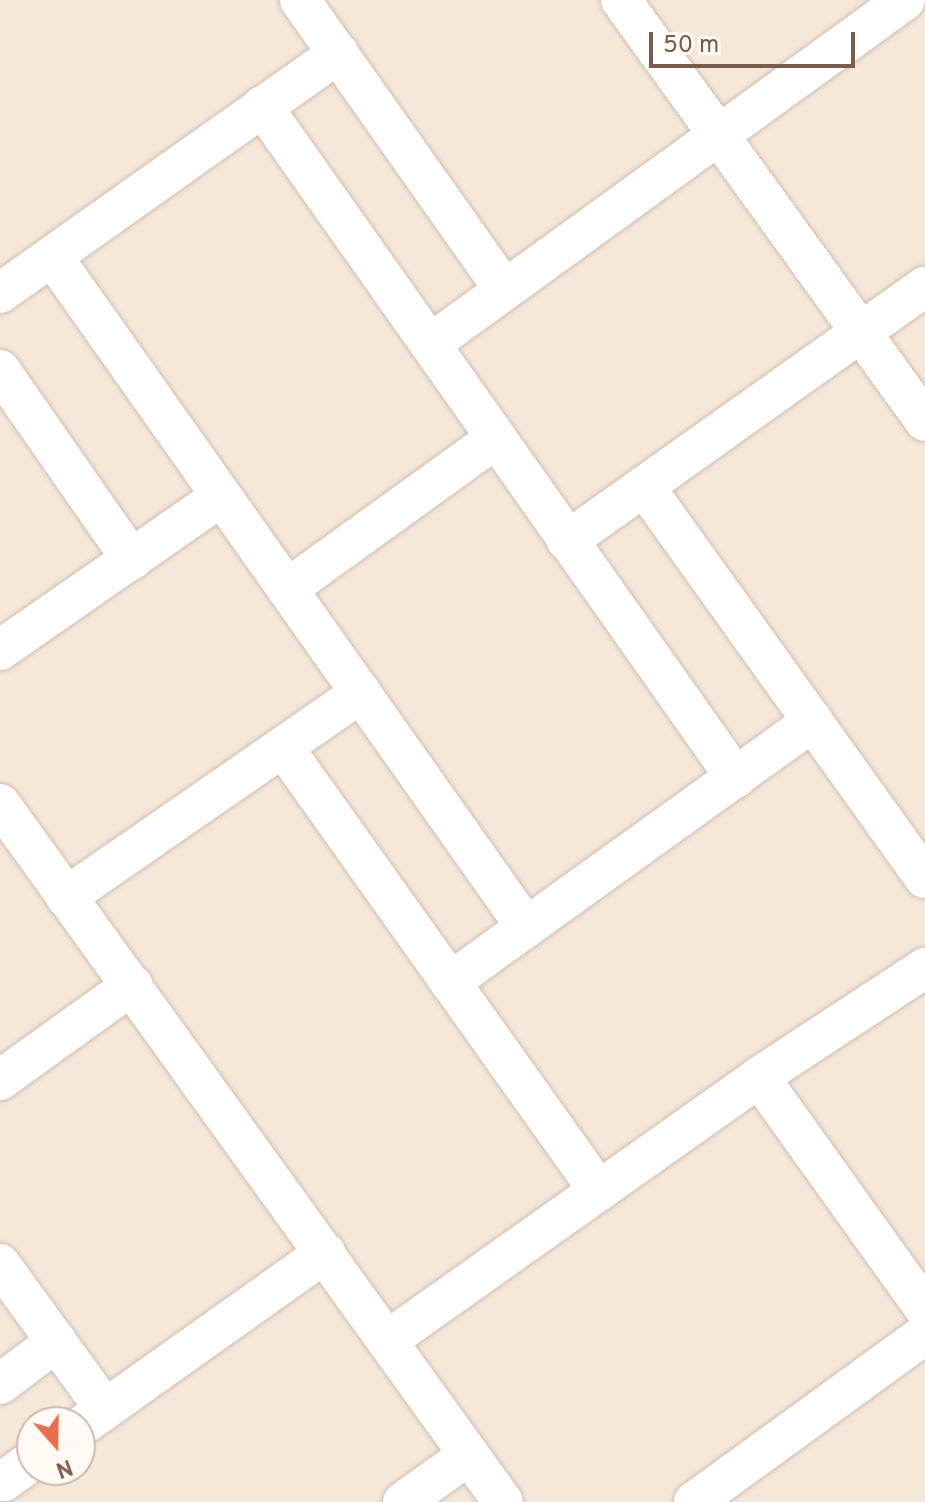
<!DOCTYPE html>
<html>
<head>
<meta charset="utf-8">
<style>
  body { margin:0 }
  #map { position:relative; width:925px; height:1502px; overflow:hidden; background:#fdf6ec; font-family:Overpass,sans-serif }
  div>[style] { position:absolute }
  .residential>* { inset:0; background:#f5e8da }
  .roads { filter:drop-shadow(0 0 2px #d1beb0) drop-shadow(0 0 2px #d1beb0) }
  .minor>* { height:40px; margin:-20px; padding:0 20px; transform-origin:20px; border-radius:20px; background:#fff }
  span { translate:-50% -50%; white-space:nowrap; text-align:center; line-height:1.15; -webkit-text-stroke:6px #fffaf3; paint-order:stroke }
  .north { position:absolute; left:16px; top:1406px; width:80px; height:80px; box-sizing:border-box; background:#fffaf3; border:2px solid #cabbb1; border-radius:50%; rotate:160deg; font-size:22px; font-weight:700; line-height:32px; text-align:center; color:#7a5c4d }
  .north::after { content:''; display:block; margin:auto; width:28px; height:36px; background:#e76f51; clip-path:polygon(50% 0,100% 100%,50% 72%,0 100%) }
  .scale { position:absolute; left:649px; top:32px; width:206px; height:36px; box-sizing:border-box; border:4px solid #7a5c4d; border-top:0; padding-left:10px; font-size:24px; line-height:28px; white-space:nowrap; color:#7a5c4d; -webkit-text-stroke:6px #fffaf3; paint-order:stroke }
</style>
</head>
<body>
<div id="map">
  <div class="residential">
    <div style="clip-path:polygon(evenodd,0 0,925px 0,925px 1502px,0 1502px,0 0,32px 1422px,80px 1422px,80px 1470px,32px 1470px,32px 1422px)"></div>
  </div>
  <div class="roads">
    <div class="minor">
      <div style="left:300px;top:0;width:354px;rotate:54.8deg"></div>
      <div style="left:621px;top:0;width:519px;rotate:54.17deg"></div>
      <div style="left:262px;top:106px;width:822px;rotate:54.8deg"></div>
      <div style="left:52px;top:256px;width:822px;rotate:54.76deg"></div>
      <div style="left:0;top:293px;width:415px;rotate:-35.3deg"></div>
      <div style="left:430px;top:344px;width:586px;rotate:-35.91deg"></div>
      <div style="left:0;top:370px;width:231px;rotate:55.2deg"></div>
      <div style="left:644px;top:486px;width:482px;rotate:54.4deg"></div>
      <div style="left:567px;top:541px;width:439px;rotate:-35.4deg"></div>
      <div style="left:287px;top:589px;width:258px;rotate:-35.8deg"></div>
      <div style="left:0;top:650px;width:267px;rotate:-34.8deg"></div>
      <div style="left:283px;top:747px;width:545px;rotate:54.56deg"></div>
      <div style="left:0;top:804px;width:860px;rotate:54.22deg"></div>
      <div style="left:66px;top:897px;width:359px;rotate:-34.7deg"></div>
      <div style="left:450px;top:982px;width:447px;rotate:-35.7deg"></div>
      <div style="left:759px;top:1077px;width:285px;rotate:54.4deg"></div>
      <div style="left:0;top:1080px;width:163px;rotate:-35.7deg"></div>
      <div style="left:0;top:1264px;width:179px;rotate:54.1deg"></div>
      <div style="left:388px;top:1340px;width:455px;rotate:-35.3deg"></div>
      <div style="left:759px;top:1077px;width:199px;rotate:-33.3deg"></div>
      <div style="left:0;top:1384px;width:71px;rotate:-37deg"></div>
      <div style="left:80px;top:1427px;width:301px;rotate:-35.4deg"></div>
      <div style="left:4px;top:1481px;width:34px;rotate:-36deg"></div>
      <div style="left:403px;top:1502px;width:81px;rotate:-35.5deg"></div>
      <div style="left:694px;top:1502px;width:286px;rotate:-36deg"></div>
    </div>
  </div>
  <div class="north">N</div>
  <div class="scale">50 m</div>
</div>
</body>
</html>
